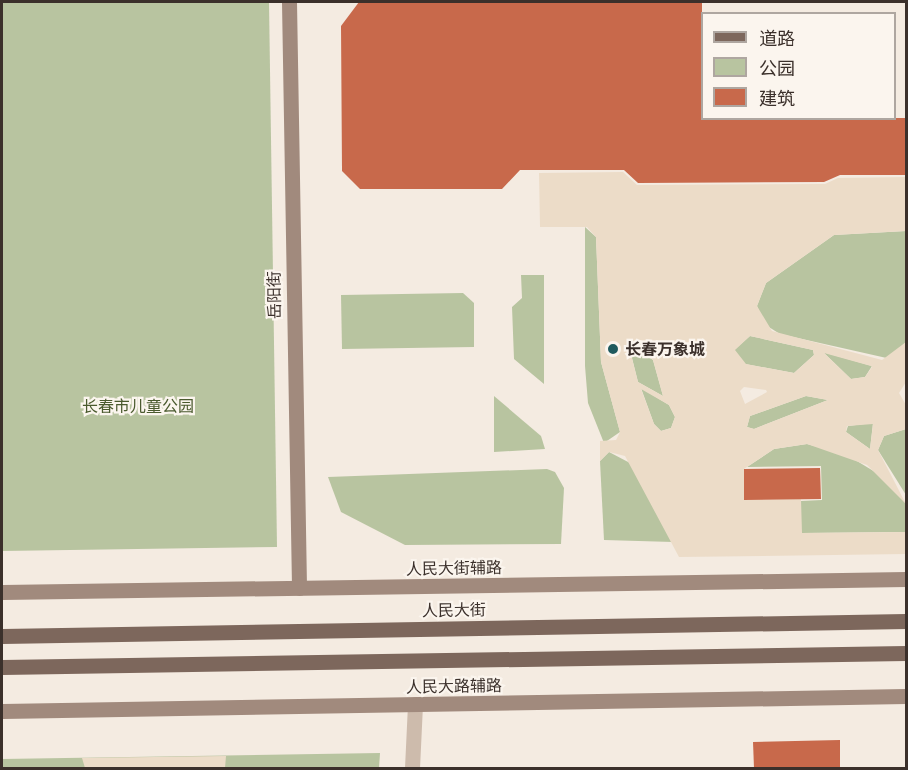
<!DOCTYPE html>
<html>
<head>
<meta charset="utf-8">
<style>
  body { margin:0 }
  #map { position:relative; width:908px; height:770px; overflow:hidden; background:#f4ebe1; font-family:Commissioner,"Noto Sans SC",sans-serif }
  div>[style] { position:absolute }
  .green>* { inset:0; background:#b8c4a0 }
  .plaza>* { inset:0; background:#ecdcc8 }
  .building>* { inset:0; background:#c8694b }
  .street>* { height:15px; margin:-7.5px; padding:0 7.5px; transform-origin:7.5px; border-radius:7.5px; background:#cdbbac }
  .secondary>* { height:15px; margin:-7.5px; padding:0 7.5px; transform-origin:7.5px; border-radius:7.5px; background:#a18a7d }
  .primary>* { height:15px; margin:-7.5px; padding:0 7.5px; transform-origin:7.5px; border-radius:7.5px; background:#7d675c }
  .dots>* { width:16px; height:16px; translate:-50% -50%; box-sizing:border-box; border:3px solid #fbf5ee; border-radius:50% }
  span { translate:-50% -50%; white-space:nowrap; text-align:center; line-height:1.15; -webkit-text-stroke:4.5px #fbf5ee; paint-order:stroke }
  .street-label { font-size:16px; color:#3b302b }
  .poi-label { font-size:16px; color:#3b302b; font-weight:700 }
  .left { translate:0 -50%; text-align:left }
  .park-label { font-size:16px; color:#4a5a2e }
  .frame { position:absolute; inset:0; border:3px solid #3b302b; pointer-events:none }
  .legend { position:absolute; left:701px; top:12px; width:195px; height:108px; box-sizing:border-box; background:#fbf5ee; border:2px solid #aea6a0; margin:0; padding:8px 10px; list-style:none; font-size:18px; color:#3b302b }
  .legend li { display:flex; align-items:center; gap:12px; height:30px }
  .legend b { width:30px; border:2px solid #aea6a0 }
</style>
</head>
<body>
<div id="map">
  <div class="green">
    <div style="clip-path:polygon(2px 2px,269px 2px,277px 547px,2px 551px)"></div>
    <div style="clip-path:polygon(585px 227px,596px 237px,601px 362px,620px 432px,604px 443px,588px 403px,585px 366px)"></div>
    <div style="clip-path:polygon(906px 231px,906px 342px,891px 359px,780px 334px,764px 324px,757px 306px,766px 283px,834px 235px)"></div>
    <div style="clip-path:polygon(521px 275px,544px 275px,544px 384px,514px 359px,512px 307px,522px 298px)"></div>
    <div style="clip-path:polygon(463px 293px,474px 303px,474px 347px,342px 349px,341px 295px)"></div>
    <div style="clip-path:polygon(750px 336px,813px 350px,814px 355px,794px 373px,745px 364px,734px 350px)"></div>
    <div style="clip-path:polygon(628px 342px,653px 360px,663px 396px,638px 382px)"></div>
    <div style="clip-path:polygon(823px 352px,872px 366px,865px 377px,851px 379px)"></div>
    <div style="clip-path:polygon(641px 388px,669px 405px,675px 417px,671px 428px,661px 431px,654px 424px)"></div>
    <div style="clip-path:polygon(494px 396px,541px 436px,545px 449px,494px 452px)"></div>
    <div style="clip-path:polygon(806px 396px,828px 400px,754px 429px,747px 427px,750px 416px)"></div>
    <div style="clip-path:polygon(873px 423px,870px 449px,846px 432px,848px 426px)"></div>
    <div style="clip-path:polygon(906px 429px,906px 495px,878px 450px,884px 436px)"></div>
    <div style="clip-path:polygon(807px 444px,847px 455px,885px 478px,906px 504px,906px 532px,801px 533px,801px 501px,822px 500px,821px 466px,747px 467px,774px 449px)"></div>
    <div style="clip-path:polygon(609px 452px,630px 463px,673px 542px,604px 540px,600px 461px)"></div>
    <div style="clip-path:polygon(547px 469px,555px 472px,564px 488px,561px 544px,405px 545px,341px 512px,328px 477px)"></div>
    <div style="clip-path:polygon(380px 753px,379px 768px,2px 768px,2px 759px)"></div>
  </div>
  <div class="plaza">
    <div style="clip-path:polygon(evenodd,623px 172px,637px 185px,825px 184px,838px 178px,906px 177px,906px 231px,834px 235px,766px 283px,757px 306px,772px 331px,882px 360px,906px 342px,906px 382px,899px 393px,906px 405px,906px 429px,884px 436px,878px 450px,906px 504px,867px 465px,807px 444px,774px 449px,744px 469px,744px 500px,801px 499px,802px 533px,906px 532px,906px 554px,679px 557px,625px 456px,609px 452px,600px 461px,600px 441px,616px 440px,620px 432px,601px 362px,596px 237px,587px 227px,540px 227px,539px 173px,623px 172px,750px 336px,813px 350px,814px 355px,794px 373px,746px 364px,735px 350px,750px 336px,623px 172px,628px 343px,653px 360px,663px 396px,638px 382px,628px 343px,623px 172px,824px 353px,871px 366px,872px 367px,865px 377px,851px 379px,824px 353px,623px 172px,744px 387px,766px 390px,767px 392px,745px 404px,740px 391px,744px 387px,623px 172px,641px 389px,669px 405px,675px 417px,671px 428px,661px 431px,654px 424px,641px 389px,623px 172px,806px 396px,828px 400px,754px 429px,747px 427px,750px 416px,806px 396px,623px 172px,873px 424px,870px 449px,846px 432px,847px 426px,873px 424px)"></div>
    <div style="clip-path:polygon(226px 756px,225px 768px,85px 768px,82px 758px)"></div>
  </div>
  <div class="building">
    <div style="clip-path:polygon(359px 2px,702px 2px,702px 118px,906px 118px,906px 175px,840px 175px,824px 182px,638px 183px,624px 170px,520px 170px,502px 189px,360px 189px,342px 171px,341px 26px)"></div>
    <div style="clip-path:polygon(820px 468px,821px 499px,744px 500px,744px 469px)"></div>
    <div style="clip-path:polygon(840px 740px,840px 768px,754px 768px,753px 742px)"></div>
  </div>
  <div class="street">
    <div style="left:412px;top:768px;width:64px;rotate:-87.3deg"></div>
  </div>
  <div class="secondary">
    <div style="left:289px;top:2px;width:586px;rotate:89.02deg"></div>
    <div style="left:2px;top:592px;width:904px;rotate:-0.82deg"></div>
    <div style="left:2px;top:711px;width:904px;rotate:-0.95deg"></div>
  </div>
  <div class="primary">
    <div style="left:2px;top:636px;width:904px;rotate:-0.95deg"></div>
    <div style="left:2px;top:667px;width:904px;rotate:-0.89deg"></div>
  </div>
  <div class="dots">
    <div style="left:613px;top:349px;background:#1f5a5e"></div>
  </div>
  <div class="street-label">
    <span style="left:274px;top:295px;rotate:-91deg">岳阳街</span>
    <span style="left:454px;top:568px;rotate:-1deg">人民大街辅路</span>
    <span style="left:454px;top:610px;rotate:-1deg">人民大街</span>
    <span style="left:454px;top:686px;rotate:-1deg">人民大路辅路</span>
  </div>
  <div class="poi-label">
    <span class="left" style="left:625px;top:349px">长春万象城</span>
  </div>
  <div class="park-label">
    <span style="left:138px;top:406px">长春市儿童公园</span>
  </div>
  <div class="frame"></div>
  <ul class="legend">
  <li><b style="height:8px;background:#7d675c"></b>道路</li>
  <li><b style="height:16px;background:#b8c4a0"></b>公园</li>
  <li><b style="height:16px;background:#c8694b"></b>建筑</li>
  </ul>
</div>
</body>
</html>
